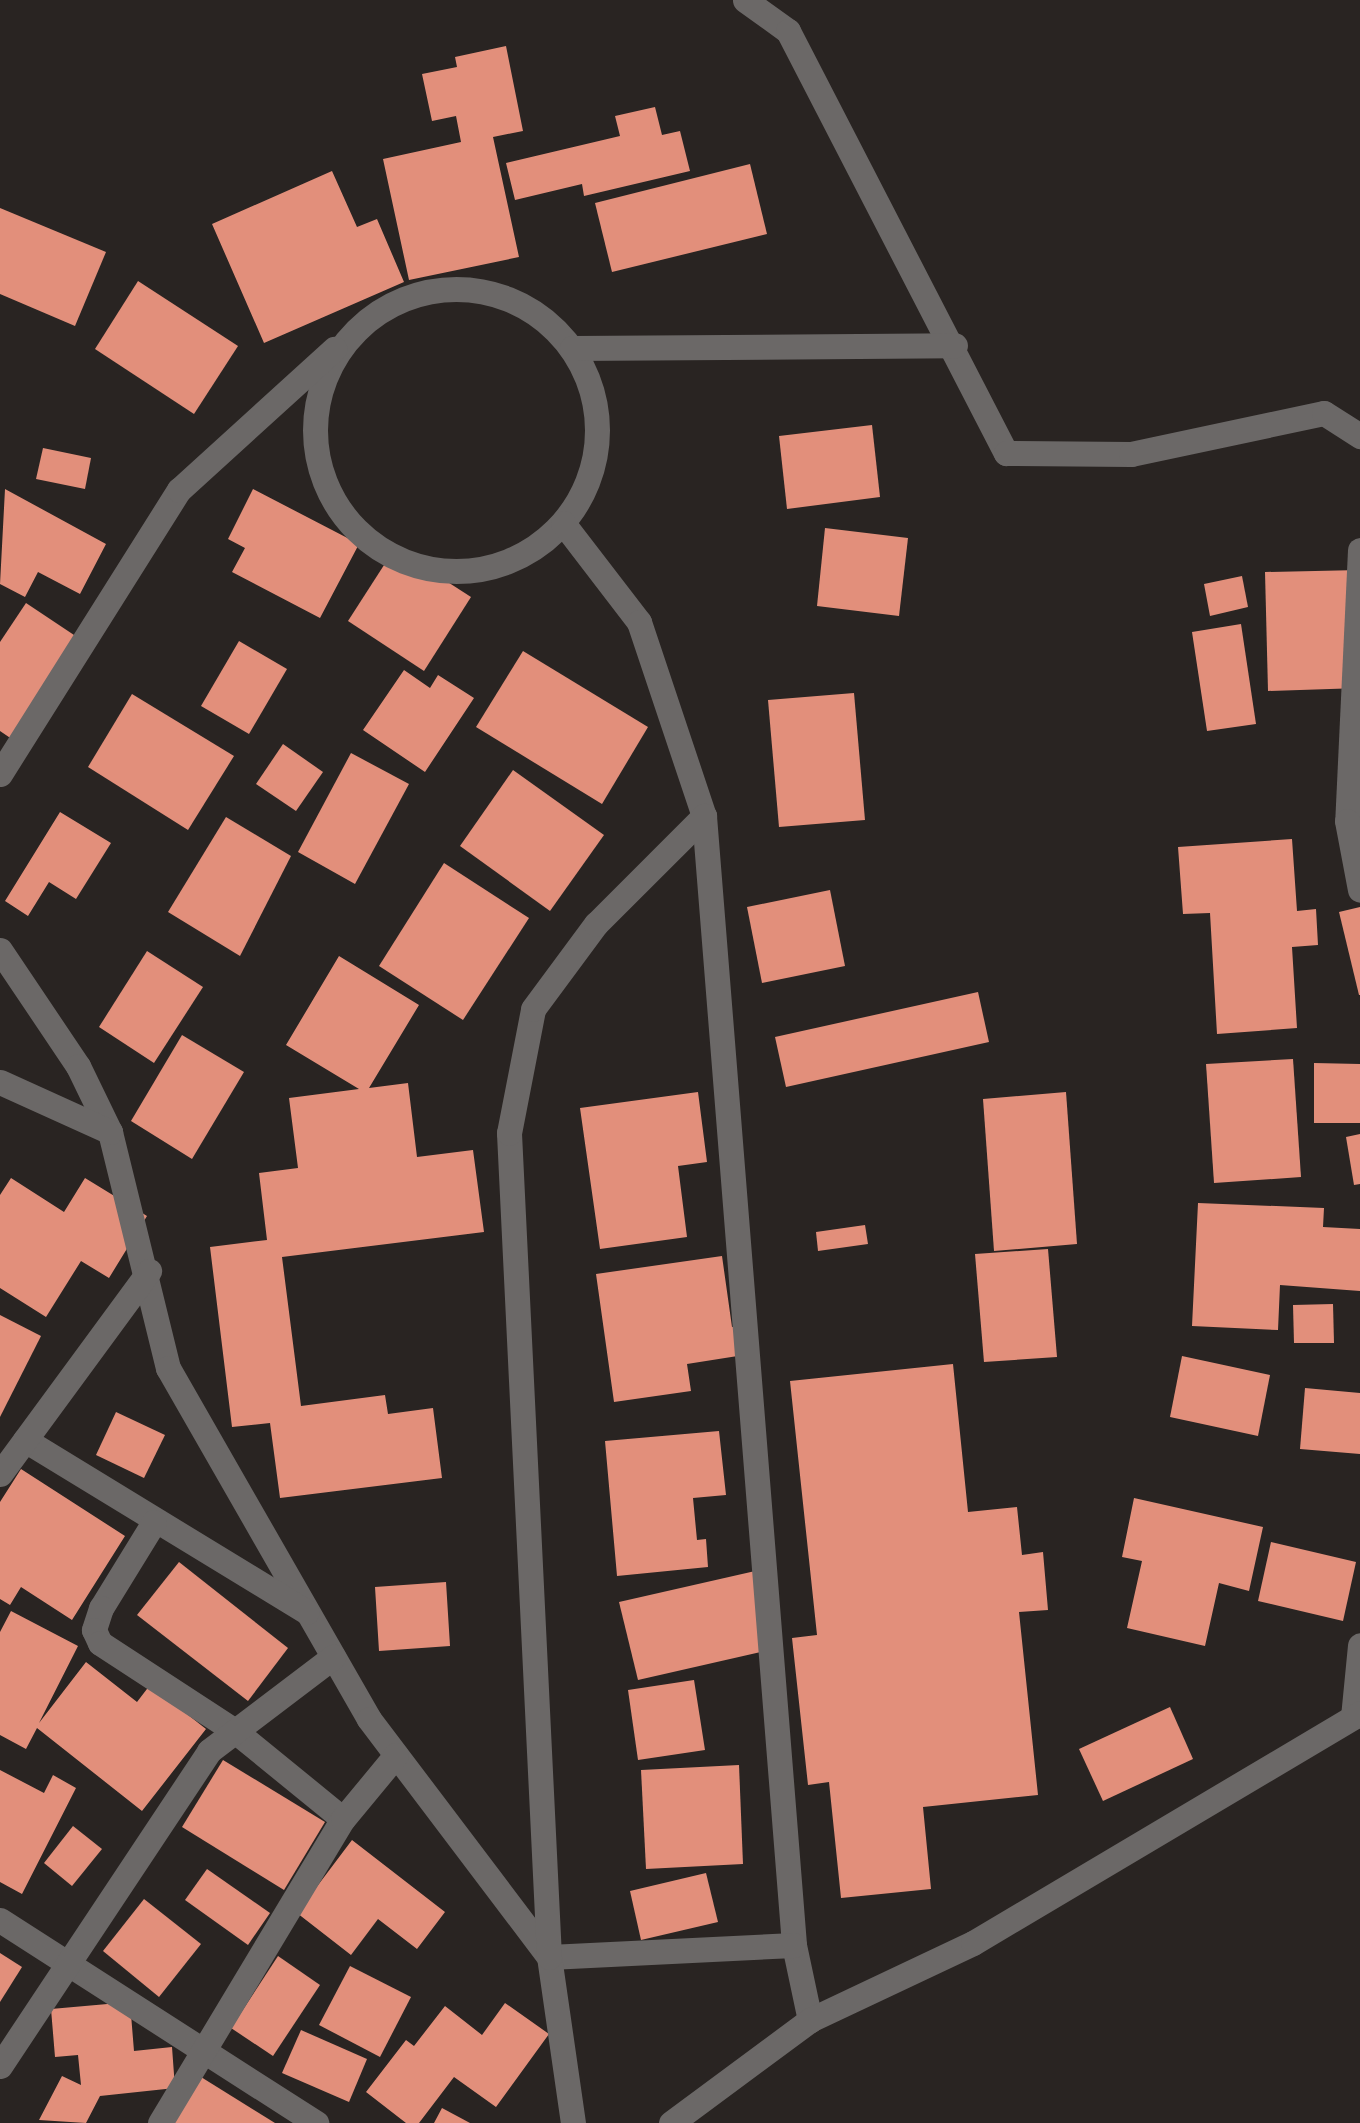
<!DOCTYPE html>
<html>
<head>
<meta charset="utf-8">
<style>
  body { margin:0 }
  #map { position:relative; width:1360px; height:2123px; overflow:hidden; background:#292422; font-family:"Exo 2",sans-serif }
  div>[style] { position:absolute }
  .building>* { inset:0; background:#e28f7b }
  .minor>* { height:25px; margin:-12.5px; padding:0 12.5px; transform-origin:12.5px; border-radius:12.5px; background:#6b6867 }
  .minor>.ring { margin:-12.5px; padding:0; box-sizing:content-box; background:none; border:25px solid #6b6867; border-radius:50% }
  span { translate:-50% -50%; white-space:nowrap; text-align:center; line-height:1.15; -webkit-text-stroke:10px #201a19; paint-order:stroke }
</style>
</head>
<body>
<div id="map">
  <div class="building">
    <div style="clip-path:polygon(506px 46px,523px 131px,493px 137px,519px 257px,409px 280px,383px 159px,461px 142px,456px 116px,432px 121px,422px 74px,457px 67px,455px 57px)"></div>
    <div style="clip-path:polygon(655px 107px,662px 135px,680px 131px,690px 171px,584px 196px,582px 184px,515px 200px,506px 163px,620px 136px,615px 116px)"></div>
    <div style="clip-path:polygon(750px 164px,767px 234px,612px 272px,595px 203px)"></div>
    <div style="clip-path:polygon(332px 171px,357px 227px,377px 219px,404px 282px,264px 343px,212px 224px)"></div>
    <div style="clip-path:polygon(0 208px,106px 252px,75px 326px,0 294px)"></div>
    <div style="clip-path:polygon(138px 281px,238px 346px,194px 414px,95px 349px)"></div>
    <div style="clip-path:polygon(872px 425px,880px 497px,787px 509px,779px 436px)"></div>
    <div style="clip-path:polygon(43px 448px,91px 458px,85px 489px,36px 479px)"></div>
    <div style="clip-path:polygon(5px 489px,106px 544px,80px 594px,38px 572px,25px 597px,0 584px)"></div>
    <div style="clip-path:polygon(253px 489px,359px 544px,320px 618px,232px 572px,245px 548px,228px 539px)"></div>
    <div style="clip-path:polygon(825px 528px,908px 538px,899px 616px,817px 606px)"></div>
    <div style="clip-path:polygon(395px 548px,471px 597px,424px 671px,348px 621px)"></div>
    <div style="clip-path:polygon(1360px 570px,1360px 688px,1268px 691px,1265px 572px)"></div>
    <div style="clip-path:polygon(1242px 576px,1248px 607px,1210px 616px,1204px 584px)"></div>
    <div style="clip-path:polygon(26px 603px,86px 643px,28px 750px,0 731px,0 642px)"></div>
    <div style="clip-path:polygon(1241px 624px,1256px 724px,1207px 731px,1192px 632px)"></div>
    <div style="clip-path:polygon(239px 641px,287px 669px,249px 734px,201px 706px)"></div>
    <div style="clip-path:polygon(523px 651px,648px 727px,602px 804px,476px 727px)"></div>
    <div style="clip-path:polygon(404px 670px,430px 688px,438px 675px,474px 698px,425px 772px,363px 730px)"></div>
    <div style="clip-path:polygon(854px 693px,865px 820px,779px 827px,768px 700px)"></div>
    <div style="clip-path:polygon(132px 694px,234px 756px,188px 830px,88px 767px)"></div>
    <div style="clip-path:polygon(283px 744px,323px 772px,296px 811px,256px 784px)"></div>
    <div style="clip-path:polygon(351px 753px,409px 784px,355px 884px,298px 852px)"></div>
    <div style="clip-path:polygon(513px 770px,604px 835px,550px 911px,460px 846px)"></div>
    <div style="clip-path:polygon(60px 812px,111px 843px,76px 899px,49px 882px,28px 916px,5px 901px)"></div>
    <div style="clip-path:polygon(226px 817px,291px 856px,240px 956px,168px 912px)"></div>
    <div style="clip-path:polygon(1292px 839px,1297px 911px,1316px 909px,1318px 945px,1292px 947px,1297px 1028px,1217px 1034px,1210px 913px,1183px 914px,1178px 847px)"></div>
    <div style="clip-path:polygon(444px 863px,529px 918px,463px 1020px,379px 966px)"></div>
    <div style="clip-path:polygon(830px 890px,845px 966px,762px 983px,747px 907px)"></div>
    <div style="clip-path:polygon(1360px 907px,1360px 995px,1359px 995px,1339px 912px)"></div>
    <div style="clip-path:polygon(147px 951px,203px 987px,154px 1063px,99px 1027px)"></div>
    <div style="clip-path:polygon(339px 956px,419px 1005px,369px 1088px,408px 1083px,417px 1157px,473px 1150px,484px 1232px,282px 1257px,301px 1406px,385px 1395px,388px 1414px,433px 1408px,442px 1478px,280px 1498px,270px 1423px,232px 1427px,210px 1247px,267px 1240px,259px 1173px,298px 1168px,289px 1098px,359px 1089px,286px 1045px)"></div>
    <div style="clip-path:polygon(978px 992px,989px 1042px,786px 1087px,775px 1037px)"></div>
    <div style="clip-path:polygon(182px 1035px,244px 1072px,192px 1159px,131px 1121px)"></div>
    <div style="clip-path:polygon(1293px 1059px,1301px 1177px,1214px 1183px,1206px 1064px)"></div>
    <div style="clip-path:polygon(1314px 1063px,1360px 1064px,1360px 1123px,1314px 1123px)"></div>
    <div style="clip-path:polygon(698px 1092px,707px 1162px,678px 1166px,687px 1237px,600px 1249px,580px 1108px)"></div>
    <div style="clip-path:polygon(1066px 1092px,1077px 1244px,994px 1251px,983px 1099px)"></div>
    <div style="clip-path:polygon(1360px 1134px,1360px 1184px,1354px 1185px,1346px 1137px)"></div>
    <div style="clip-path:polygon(11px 1178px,64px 1212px,85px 1178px,147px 1216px,109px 1278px,81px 1261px,46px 1317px,0 1288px,0 1195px)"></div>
    <div style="clip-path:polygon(1198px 1203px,1324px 1208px,1323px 1227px,1360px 1229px,1360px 1291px,1280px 1285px,1278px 1330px,1192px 1326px)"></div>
    <div style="clip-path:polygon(865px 1225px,868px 1244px,818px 1251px,816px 1232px)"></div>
    <div style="clip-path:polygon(1048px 1249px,1057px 1357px,984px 1362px,975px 1254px)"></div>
    <div style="clip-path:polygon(722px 1256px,732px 1327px,739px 1326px,744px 1355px,687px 1364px,691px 1391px,614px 1402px,596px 1274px)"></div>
    <div style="clip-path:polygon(1333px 1304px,1334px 1343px,1294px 1343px,1293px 1305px)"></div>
    <div style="clip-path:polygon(0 1315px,41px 1336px,0 1417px)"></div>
    <div style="clip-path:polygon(1182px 1356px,1270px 1375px,1258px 1436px,1170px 1417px)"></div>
    <div style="clip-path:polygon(953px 1364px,968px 1512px,1017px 1507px,1022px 1555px,1043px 1552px,1048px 1610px,1019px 1612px,1038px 1795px,923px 1807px,931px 1889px,841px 1898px,829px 1782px,808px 1785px,792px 1638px,817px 1635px,790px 1381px)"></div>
    <div style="clip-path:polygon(1305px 1388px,1360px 1393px,1360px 1454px,1300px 1449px)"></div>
    <div style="clip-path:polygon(116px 1412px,165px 1435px,144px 1478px,96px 1455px)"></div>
    <div style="clip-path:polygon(719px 1431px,726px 1495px,693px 1498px,697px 1540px,706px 1539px,708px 1567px,617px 1576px,605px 1441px)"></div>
    <div style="clip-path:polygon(21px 1469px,125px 1536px,72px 1620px,21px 1587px,10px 1605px,0 1599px,0 1502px)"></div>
    <div style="clip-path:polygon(1134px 1498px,1263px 1527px,1249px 1591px,1219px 1583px,1205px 1646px,1127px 1628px,1142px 1561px,1122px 1557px)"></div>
    <div style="clip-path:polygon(1271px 1542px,1356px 1562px,1343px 1621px,1258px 1601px)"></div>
    <div style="clip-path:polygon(179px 1562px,288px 1648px,248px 1701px,137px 1615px)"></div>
    <div style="clip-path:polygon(764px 1569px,783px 1647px,638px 1680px,619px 1602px)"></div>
    <div style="clip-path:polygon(446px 1582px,450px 1646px,379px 1651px,375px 1587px)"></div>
    <div style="clip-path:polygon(11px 1611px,78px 1646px,39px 1723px,86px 1662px,137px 1702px,150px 1685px,206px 1729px,142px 1811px,37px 1728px,26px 1749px,0 1735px,0 1632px)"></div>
    <div style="clip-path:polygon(694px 1680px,705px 1750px,638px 1760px,628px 1690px)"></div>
    <div style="clip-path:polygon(1170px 1707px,1193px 1759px,1103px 1801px,1079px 1749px)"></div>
    <div style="clip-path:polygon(223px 1760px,325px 1822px,284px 1890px,182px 1827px)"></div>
    <div style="clip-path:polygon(739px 1765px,743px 1864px,646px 1869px,641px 1770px)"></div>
    <div style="clip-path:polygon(0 1770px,44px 1793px,53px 1775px,76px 1788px,22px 1894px,0 1882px)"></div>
    <div style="clip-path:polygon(73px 1826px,102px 1849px,72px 1886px,44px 1863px)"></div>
    <div style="clip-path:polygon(352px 1840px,445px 1912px,417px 1949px,378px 1919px,351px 1955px,297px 1913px)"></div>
    <div style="clip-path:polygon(207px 1869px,270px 1913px,248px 1945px,185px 1900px)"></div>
    <div style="clip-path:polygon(706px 1873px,718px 1922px,641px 1940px,630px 1891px)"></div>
    <div style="clip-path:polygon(144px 1899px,201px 1944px,159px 1997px,103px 1951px)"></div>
    <div style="clip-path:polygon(0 1953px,22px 1967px,0 2002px)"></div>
    <div style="clip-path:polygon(278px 1956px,320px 1985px,273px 2056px,231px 2028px)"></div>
    <div style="clip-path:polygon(350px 1966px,411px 1997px,380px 2057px,319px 2025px)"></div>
    <div style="clip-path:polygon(130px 2002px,134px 2051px,172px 2047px,175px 2088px,100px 2096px,86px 2123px,39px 2120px,62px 2076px,81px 2085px,78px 2055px,55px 2057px,51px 2009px)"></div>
    <div style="clip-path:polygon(505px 2003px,549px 2034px,496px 2107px,454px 2077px,419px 2123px,406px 2123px,366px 2092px,406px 2040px,414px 2046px,445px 2006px,482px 2035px)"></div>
    <div style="clip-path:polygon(301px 2030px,367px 2059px,349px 2102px,282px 2073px)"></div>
    <div style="clip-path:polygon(201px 2077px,275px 2123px,173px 2123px)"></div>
    <div style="clip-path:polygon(442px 2108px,470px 2123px,434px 2123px)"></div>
  </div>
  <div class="minor">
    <div style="left:745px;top:0;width:53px;rotate:35.8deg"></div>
    <div style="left:788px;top:31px;width:475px;rotate:62.7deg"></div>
    <div style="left:1006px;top:453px;width:125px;rotate:0.5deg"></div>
    <div style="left:1131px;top:454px;width:197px;rotate:-12deg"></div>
    <div style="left:1324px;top:413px;width:43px;rotate:32.6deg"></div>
    <div class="ring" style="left:315px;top:289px;width:257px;height:257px"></div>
    <div style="left:572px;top:348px;width:383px;rotate:-0.4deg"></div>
    <div style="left:563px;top:523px;width:125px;rotate:52.5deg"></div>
    <div style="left:639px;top:622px;width:205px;rotate:71.5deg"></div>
    <div style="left:704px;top:816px;width:1133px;rotate:85.44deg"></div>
    <div style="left:794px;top:1945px;width:77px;rotate:78deg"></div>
    <div style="left:1360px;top:550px;width:271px;rotate:92.7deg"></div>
    <div style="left:1347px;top:821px;width:70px;rotate:79.3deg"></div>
    <div style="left:0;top:774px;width:336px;rotate:-57.8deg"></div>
    <div style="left:179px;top:490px;width:210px;rotate:-42.3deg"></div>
    <div style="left:0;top:950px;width:140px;rotate:56.1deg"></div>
    <div style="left:78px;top:1066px;width:73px;rotate:64.1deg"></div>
    <div style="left:110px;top:1132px;width:243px;rotate:76.2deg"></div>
    <div style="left:168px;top:1368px;width:404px;rotate:60.2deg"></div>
    <div style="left:369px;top:1719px;width:298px;rotate:52.9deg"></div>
    <div style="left:549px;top:1957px;width:245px;rotate:-2.8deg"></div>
    <div style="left:0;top:1082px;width:121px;rotate:24.4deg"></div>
    <div style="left:25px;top:1440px;width:330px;rotate:31.4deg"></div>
    <div style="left:0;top:1474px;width:252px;rotate:-53.7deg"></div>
    <div style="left:154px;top:1522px;width:101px;rotate:121.6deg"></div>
    <div style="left:101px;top:1608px;width:23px;rotate:108deg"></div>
    <div style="left:94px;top:1630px;width:14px;rotate:65deg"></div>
    <div style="left:100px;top:1643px;width:161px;rotate:33.1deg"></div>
    <div style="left:235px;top:1731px;width:139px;rotate:39.2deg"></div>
    <div style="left:1353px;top:1717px;width:72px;rotate:-84.4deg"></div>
    <div style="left:0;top:1920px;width:376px;rotate:32.7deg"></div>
    <div style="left:0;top:2066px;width:378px;rotate:-56.4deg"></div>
    <div style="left:209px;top:1751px;width:156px;rotate:-37.2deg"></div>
    <div style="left:160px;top:2123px;width:355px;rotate:-59deg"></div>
    <div style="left:343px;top:1819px;width:83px;rotate:-50.4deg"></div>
    <div style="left:573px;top:2123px;width:168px;rotate:-98.2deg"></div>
    <div style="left:549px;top:1957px;width:825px;rotate:-92.78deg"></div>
    <div style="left:509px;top:1133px;width:126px;rotate:-79deg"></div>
    <div style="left:533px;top:1009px;width:106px;rotate:-53.5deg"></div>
    <div style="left:596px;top:924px;width:153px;rotate:-45deg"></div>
    <div style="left:671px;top:2123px;width:173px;rotate:-36.5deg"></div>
    <div style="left:810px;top:2020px;width:180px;rotate:-25.3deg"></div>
    <div style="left:973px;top:1943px;width:450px;rotate:-30.7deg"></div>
  </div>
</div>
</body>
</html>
